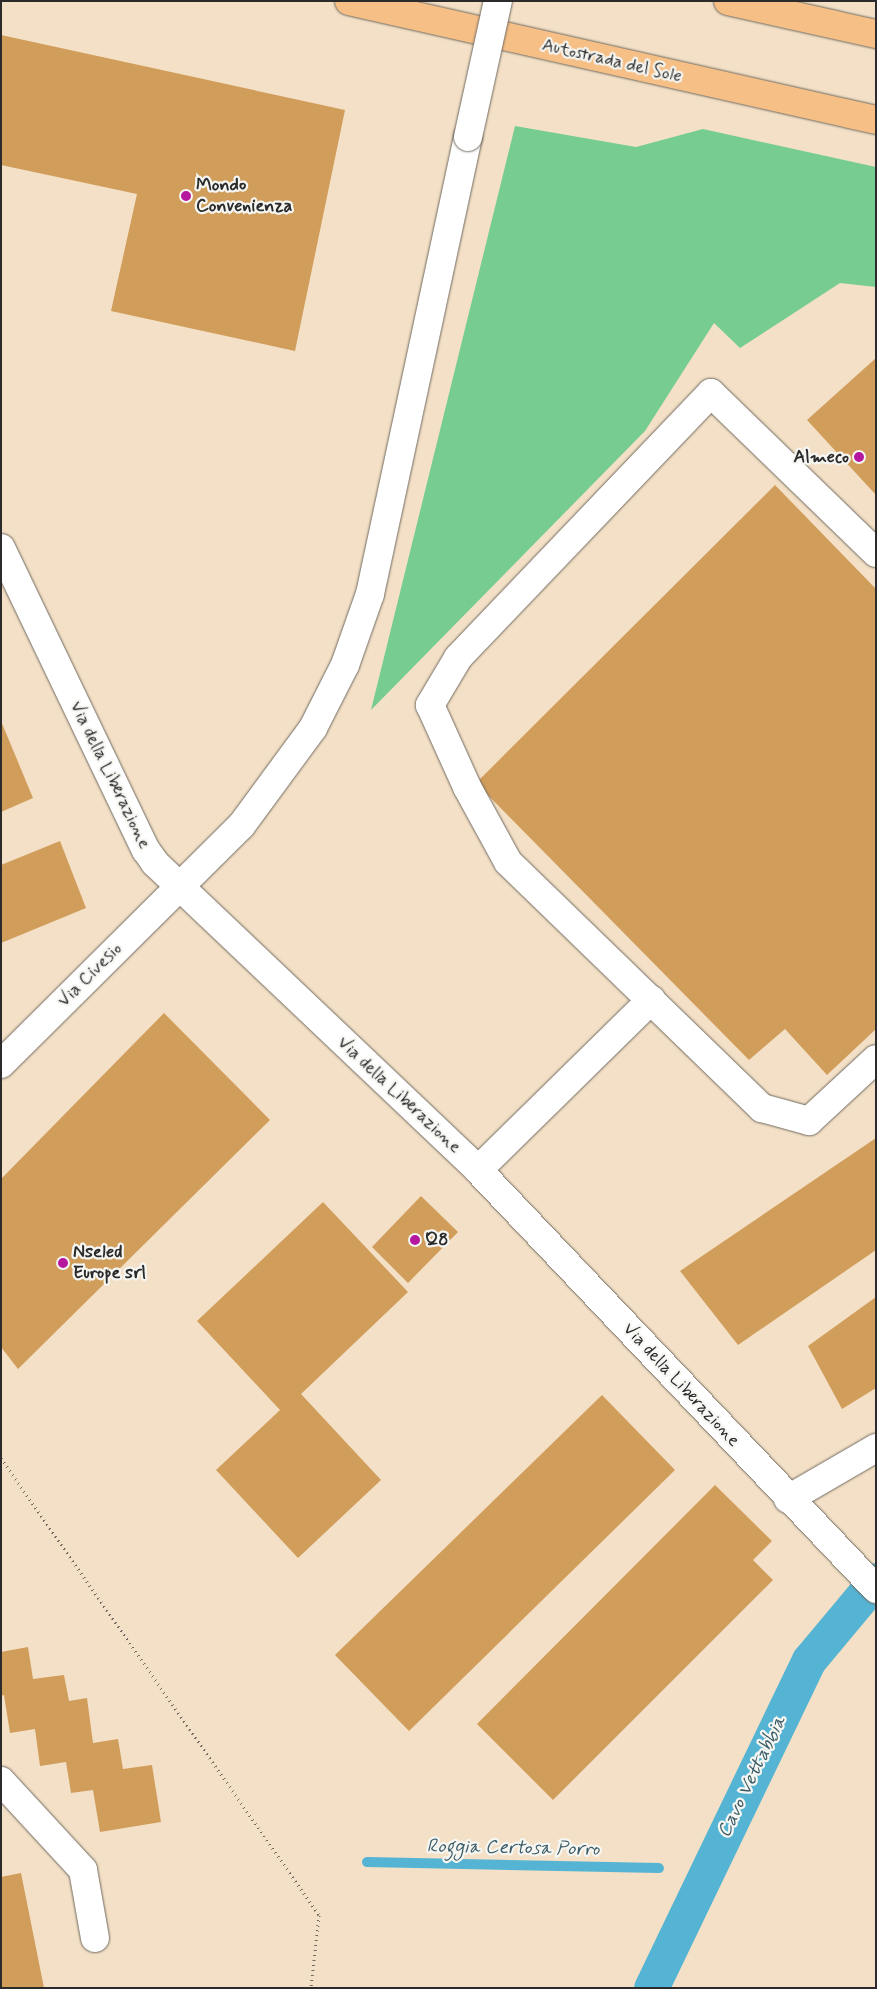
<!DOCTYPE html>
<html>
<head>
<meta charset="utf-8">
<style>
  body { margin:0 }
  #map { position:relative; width:877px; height:1989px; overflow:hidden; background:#f3e0c6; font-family:Mynerve,sans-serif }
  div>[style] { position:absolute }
  .green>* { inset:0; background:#77cd91 }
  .stream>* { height:10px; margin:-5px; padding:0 5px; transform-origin:5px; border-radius:5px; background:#55b4d3 }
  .canal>* { height:35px; margin:-17.5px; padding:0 17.5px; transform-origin:17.5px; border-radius:17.5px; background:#55b4d3 }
  .building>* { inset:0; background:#d19d5b }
  .path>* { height:3px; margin-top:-1.5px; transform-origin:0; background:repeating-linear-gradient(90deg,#716a61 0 1px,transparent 0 5px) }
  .roads { filter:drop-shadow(0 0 1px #716a61) drop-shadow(0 0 1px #716a61) }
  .minor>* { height:28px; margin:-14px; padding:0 14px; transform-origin:14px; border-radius:14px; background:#fff }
  .tertiary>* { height:28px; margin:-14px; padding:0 14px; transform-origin:14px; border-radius:14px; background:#fff }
  .motorway>* { height:28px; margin:-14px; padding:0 14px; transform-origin:14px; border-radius:14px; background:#f5bf86 }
  .bridges { filter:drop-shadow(0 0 1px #716a61) drop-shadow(0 0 1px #716a61) }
  .minor-bridge>* { height:28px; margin:-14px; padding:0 14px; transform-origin:14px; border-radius:14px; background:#fff }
  .dots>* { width:14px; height:14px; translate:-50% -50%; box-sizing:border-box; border:2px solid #f6f6f2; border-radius:50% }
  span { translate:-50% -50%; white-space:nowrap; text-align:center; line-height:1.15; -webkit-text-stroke:4.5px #f6f6f2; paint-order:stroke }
  .street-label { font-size:18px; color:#2b2b2b }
  .poi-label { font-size:18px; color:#2b2b2b; font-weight:700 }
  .left { translate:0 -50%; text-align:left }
  .right { translate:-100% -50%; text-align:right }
  .water-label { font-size:19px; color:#3a5b66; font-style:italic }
  .frame { position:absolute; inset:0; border:2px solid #2b2b2b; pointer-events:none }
</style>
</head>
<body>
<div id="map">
  <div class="green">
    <div style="clip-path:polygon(515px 126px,636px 147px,703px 129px,876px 167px,876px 287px,840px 283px,740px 348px,714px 323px,645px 431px,371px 710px)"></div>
  </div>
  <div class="stream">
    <div style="left:367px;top:1862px;width:292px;rotate:1.2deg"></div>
  </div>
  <div class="canal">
    <div style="left:651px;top:1988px;width:364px;rotate:-64.3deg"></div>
    <div style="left:809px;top:1660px;width:104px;rotate:-50.1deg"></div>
  </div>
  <div class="building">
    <div style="clip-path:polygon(1px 35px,345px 110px,295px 351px,111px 311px,137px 194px,1px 165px)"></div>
    <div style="clip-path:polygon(876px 358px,876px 495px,807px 420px)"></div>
    <div style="clip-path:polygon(775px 485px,876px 589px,876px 1029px,827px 1075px,785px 1029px,749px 1060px,476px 783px)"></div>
    <div style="clip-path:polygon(1px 721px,33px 798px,1px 812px)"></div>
    <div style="clip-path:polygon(60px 841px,86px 908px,1px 943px,1px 865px)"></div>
    <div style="clip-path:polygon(164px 1013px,270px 1120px,18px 1369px,1px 1347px,1px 1179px)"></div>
    <div style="clip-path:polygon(876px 1138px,876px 1250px,738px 1345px,680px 1271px)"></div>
    <div style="clip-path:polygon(421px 1196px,458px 1232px,408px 1283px,372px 1247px)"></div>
    <div style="clip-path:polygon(323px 1202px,408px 1292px,301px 1394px,381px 1480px,298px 1558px,216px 1470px,280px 1410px,197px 1321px)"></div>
    <div style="clip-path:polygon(876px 1297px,876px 1388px,842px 1409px,808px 1346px)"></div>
    <div style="clip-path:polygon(602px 1395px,675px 1470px,409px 1731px,335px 1655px)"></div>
    <div style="clip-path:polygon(715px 1485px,772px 1541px,753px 1560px,773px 1580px,553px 1800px,477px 1724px)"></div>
    <div style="clip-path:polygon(28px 1647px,33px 1679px,64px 1675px,69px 1701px,87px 1698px,93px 1743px,118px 1739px,123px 1769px,152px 1765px,161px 1822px,100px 1832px,93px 1790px,71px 1793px,66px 1762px,40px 1766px,35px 1729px,10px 1733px,4px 1695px,1px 1696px,1px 1652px)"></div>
    <div style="clip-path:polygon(21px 1873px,44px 1988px,1px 1988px,1px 1877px)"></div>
  </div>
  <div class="path">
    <div style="left:1px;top:1458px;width:557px;rotate:55.17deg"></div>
    <div style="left:319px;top:1915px;width:73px;rotate:96.3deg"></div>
  </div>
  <div class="roads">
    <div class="minor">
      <div style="left:876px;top:553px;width:230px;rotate:-135.9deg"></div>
      <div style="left:711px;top:393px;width:366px;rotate:133.7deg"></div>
      <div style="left:458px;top:658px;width:55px;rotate:120.8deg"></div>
      <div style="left:430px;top:705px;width:90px;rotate:65.7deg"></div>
      <div style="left:467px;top:787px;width:85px;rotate:61.3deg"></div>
      <div style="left:508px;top:862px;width:354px;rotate:44.1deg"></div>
      <div style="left:762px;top:1108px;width:49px;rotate:15.5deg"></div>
      <div style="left:809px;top:1121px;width:91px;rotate:-42.8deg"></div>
      <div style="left:1px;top:1064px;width:338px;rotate:-44.8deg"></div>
      <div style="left:241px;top:826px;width:122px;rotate:-53.7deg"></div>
      <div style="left:313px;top:728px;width:71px;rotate:-63.1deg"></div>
      <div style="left:345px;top:665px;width:75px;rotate:-70.6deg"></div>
      <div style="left:370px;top:594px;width:467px;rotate:-77.9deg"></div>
      <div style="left:478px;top:1170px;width:243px;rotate:-44.5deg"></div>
      <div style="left:788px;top:1499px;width:102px;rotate:-30.1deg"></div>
      <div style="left:1px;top:1781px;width:121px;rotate:47.3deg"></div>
      <div style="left:83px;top:1870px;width:69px;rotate:80deg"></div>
    </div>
    <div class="tertiary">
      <div style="left:1px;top:548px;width:335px;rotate:64.4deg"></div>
      <div style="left:146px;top:850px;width:16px;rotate:55deg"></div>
      <div style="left:155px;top:863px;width:446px;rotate:43.5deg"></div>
      <div style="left:478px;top:1170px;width:578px;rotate:46.47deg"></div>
    </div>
    <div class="motorway">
      <div style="left:349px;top:1px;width:540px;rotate:12.72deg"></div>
      <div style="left:728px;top:1px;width:152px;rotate:12.6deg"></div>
    </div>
  </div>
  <div class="bridges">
    <div class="minor-bridge">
      <div style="left:468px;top:137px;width:139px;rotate:-77.6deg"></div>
    </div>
  </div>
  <div class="dots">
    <div style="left:186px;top:196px;background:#b5179e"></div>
    <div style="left:859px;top:457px;background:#b5179e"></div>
    <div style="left:415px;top:1240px;background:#b5179e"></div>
    <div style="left:63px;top:1263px;background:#b5179e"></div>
  </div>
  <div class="street-label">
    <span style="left:612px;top:61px;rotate:13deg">Autostrada del Sole</span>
    <span style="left:110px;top:775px;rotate:64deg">Via della Liberazione</span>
    <span style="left:90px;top:975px;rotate:-45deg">Via Civesio</span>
    <span style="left:399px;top:1095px;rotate:43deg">Via della Liberazione</span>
    <span style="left:681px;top:1385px;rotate:47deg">Via della Liberazione</span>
  </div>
  <div class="poi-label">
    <span class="left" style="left:196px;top:196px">Mondo<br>Convenienza</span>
    <span class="right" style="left:849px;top:457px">Almeco</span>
    <span class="left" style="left:425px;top:1240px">Q8</span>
    <span class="left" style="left:73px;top:1263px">Nseled<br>Europe srl</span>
  </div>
  <div class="water-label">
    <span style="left:752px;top:1777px;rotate:-64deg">Cavo Vettabbia</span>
    <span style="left:513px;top:1848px;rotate:1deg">Roggia Certosa Porro</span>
  </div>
  <div class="frame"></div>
</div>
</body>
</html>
